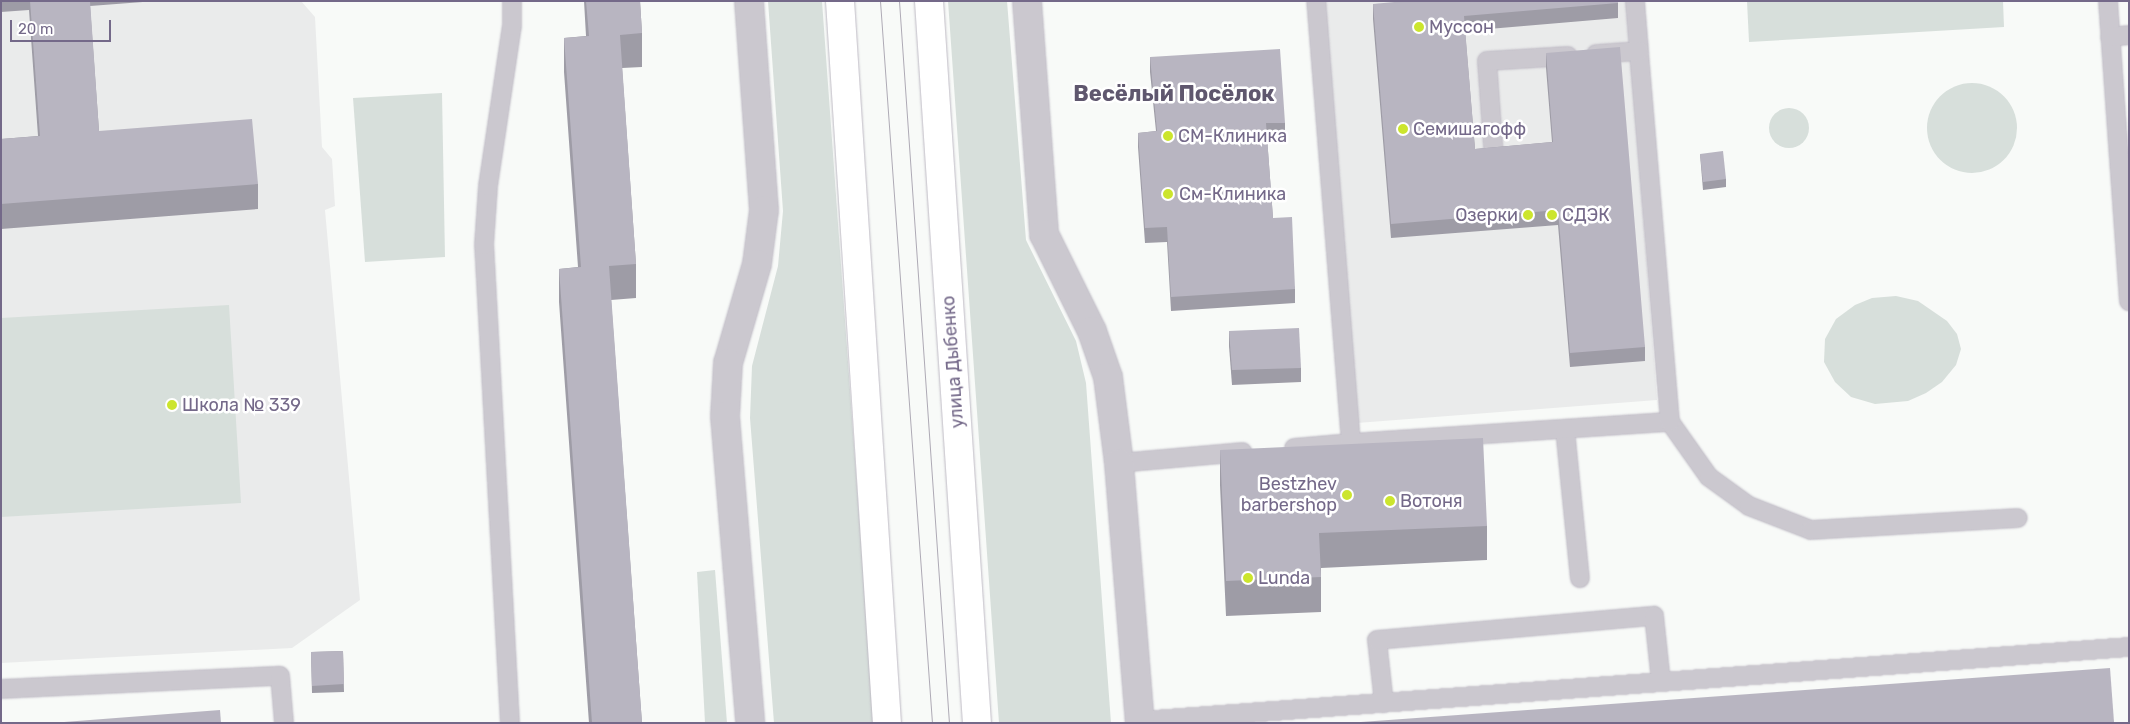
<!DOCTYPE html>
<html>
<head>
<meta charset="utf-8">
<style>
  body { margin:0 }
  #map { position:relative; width:2130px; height:724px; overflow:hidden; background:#f8faf8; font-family:Rubik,sans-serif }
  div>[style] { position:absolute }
  .built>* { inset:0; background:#eaebeb }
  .green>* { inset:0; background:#d7dfdb }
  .round { border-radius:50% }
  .roads { filter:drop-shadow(0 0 1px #bebac4) drop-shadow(0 0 1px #bebac4) }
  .service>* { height:18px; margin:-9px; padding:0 9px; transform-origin:9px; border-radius:9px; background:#cbc8cf }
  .minor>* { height:28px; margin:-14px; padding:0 14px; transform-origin:14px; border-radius:14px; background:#cbc8cf }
  .secondary>* { height:28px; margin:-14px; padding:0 14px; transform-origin:14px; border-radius:14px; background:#fff }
  .tram>* { height:1px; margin:-0.5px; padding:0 0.5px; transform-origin:0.5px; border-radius:0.5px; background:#aeaab5 }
  .wall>* { inset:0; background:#9e9ca6 }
  .building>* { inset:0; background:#b8b5c1 }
  .dots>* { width:14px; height:14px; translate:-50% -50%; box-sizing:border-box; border:2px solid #fff; border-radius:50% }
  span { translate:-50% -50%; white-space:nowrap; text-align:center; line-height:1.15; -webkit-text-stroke:5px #fff; paint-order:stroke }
  .poi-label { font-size:18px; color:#746989 }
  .left { translate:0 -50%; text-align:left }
  .right { translate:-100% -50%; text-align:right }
  .street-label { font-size:18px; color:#746989 }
  .district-label { font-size:22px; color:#5f576e; font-weight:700 }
  .frame { position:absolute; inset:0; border:2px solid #746989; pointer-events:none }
  .scale { position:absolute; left:10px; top:20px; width:101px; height:22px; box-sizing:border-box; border:2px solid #746989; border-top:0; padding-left:6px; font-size:15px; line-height:18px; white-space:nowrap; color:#746989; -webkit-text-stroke:4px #fff; paint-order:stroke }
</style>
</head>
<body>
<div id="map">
  <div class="built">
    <div style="clip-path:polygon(1px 1px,301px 1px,315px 17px,322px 147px,332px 159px,335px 206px,325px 210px,360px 600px,292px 648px,1px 663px)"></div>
    <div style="clip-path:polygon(1323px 1px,1627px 1px,1657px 400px,1357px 423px)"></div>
  </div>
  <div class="green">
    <div style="clip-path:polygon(768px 1px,822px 1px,874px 723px,774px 723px,750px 418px,752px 366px,778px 266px,783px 211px)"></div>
    <div style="clip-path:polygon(948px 1px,1007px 1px,1026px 240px,1076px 341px,1086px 383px,1111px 723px,999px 723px)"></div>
    <div style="clip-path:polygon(1747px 1px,2003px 1px,2004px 27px,1749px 42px)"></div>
    <div class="round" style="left:1927px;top:83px;width:90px;height:90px"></div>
    <div style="clip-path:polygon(442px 93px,445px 257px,365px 262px,353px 98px)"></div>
    <div class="round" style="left:1769px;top:108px;width:40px;height:40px"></div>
    <div style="clip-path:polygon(1896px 296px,1918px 301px,1947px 321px,1957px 334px,1961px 349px,1956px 365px,1942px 382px,1926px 393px,1908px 401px,1875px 404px,1851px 397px,1835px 382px,1824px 362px,1825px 339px,1836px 319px,1855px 305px,1872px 298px)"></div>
    <div style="clip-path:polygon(229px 305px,241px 503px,1px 517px,1px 318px)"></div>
    <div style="clip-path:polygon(715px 570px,727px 723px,705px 723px,697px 572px)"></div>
  </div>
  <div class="roads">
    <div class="service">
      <div style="left:1635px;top:1px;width:50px;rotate:85.4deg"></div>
      <div style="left:2108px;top:1px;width:301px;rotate:86deg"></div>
      <div style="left:2110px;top:37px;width:19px;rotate:-6deg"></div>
      <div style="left:1494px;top:158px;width:97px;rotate:-94.1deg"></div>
      <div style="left:1487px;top:61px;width:81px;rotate:-3.5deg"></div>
      <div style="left:1670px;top:422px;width:67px;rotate:54.7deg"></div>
      <div style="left:1709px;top:477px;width:49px;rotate:35.9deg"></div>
      <div style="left:1749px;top:506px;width:66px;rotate:21.2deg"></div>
      <div style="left:1811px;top:530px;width:207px;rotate:-3.3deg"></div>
      <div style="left:1565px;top:429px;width:150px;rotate:84.3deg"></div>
      <div style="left:1351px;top:443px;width:320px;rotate:-3.8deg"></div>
      <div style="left:1670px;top:422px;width:372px;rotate:-94.8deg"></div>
      <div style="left:1639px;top:51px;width:43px;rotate:176deg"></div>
      <div style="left:1294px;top:448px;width:57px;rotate:-5deg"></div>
      <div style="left:1351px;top:443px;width:443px;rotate:-94.5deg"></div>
      <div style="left:1119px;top:463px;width:124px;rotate:-5.1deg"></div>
      <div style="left:1px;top:689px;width:279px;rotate:-2.7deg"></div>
      <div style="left:280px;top:676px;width:47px;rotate:85.1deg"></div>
      <div style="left:1384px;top:703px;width:63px;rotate:-96.3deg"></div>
      <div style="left:1377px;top:640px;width:278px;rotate:-5deg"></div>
      <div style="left:1654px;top:616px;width:66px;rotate:83.9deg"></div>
      <div style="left:1140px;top:721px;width:992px;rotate:-4.28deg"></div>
      <div style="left:510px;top:723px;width:479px;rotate:-93.1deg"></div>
      <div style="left:484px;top:245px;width:59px;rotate:-86.1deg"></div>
      <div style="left:488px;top:186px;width:162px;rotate:-81.5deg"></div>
      <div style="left:512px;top:26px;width:25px;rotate:-90deg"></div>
    </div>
    <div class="minor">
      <div style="left:749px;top:1px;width:210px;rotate:85.9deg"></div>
      <div style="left:764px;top:210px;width:54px;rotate:97.4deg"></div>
      <div style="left:757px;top:264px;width:103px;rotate:106.3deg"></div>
      <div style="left:728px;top:363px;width:53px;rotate:93.2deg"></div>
      <div style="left:725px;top:416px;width:308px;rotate:85.3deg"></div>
      <div style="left:1027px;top:1px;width:234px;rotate:85.8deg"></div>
      <div style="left:1044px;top:234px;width:108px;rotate:63.7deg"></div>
      <div style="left:1092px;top:331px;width:49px;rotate:70.8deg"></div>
      <div style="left:1108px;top:377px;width:87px;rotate:82.7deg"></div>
      <div style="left:1119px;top:463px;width:261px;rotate:85.4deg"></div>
    </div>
    <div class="secondary">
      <div style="left:840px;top:1px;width:724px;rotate:86.28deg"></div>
      <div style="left:929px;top:1px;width:724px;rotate:86.2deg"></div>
    </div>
  </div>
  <div class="tram">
    <div style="left:880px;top:1px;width:724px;rotate:85.88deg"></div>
    <div style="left:899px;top:1px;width:724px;rotate:86.04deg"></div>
  </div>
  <div class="wall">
    <div style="clip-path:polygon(1px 1px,156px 1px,90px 6px,99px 131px,258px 184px,258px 209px,1px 229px,1px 139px,38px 136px,29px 10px,1px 12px)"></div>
    <div style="clip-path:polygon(584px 1px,640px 1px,642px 33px,642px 67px,622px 68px,636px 264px,636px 298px,611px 300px,642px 723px,589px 723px,559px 302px,559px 269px,578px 267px,564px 72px,564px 38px,586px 36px)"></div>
    <div style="clip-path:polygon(1618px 1px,1618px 18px,1465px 31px,1475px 149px,1552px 142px,1546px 68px,1546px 53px,1645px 347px,1645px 361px,1570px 367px,1558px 225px,1391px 238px,1373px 19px,1373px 4px)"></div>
    <div style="clip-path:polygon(1150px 57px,1285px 123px,1285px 137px,1267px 138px,1273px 218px,1295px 289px,1295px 303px,1171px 311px,1167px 242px,1145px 243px,1138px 147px,1138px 133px,1156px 131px,1150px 72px)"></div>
    <div style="clip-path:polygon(1700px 154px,1726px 179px,1726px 187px,1703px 190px)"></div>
    <div style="clip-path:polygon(1229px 331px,1301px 368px,1301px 382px,1232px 385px,1229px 346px)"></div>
    <div style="clip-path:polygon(1220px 450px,1487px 526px,1487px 560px,1321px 568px,1321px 612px,1226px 616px,1220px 485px)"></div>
    <div style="clip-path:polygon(343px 651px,344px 692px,312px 693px,311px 652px)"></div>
  </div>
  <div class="building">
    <div style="clip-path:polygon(30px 1px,90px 1px,99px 131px,252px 119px,258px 184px,1px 204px,1px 139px,40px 136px)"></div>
    <div style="clip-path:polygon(586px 1px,640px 1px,642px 33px,620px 35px,636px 264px,609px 266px,642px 723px,592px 723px,559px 269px,581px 267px,564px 38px,589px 36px)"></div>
    <div style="clip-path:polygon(1405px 1px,1618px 1px,1618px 3px,1464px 16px,1475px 149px,1553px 142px,1546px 53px,1620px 47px,1645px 347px,1570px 353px,1558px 210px,1391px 224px,1373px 4px)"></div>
    <div style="clip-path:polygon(1280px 49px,1285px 123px,1266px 123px,1273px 218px,1292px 217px,1295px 289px,1171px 297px,1167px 227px,1145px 228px,1138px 133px,1157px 131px,1150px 57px)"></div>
    <div style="clip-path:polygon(1723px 151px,1726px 179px,1703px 182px,1700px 154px)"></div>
    <div style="clip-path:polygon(1299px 328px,1301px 368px,1232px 370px,1229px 331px)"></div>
    <div style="clip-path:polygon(1483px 438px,1487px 526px,1319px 533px,1321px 577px,1226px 581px,1220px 450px)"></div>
    <div style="clip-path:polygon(343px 651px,344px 684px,312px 686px,311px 652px)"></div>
    <div style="clip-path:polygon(2110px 668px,2114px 722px,2105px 723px,1347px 723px)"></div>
    <div style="clip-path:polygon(220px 710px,221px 723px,51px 723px)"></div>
  </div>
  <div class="dots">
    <div style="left:1419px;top:27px;background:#cce52d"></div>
    <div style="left:1403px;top:129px;background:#cce52d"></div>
    <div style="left:1168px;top:136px;background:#cce52d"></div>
    <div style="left:1168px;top:194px;background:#cce52d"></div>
    <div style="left:1528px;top:215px;background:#cce52d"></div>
    <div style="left:1552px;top:215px;background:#cce52d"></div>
    <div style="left:172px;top:405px;background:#cce52d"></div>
    <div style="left:1347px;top:495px;background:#cce52d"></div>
    <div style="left:1390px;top:501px;background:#cce52d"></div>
    <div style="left:1248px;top:578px;background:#cce52d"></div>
  </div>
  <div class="poi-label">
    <span class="left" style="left:1429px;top:27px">Муссон</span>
    <span class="left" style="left:1413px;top:129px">Семишагофф</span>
    <span class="left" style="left:1178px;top:136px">СМ-Клиника</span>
    <span class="left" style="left:1179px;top:194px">См-Клиника</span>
    <span class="right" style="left:1518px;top:215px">Озерки</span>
    <span class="left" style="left:1562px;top:215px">СДЭК</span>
    <span class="left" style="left:182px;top:405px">Школа № 339</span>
    <span class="right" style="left:1337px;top:495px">Bestzhev<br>barbershop</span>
    <span class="left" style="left:1400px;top:501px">Вотоня</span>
    <span class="left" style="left:1258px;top:578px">Lunda</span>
  </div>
  <div class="street-label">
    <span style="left:953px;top:362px;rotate:-94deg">улица Дыбенко</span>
  </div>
  <div class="district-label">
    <span style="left:1174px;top:94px">Весёлый Посёлок</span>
  </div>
  <div class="frame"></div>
  <div class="scale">20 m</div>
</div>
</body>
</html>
